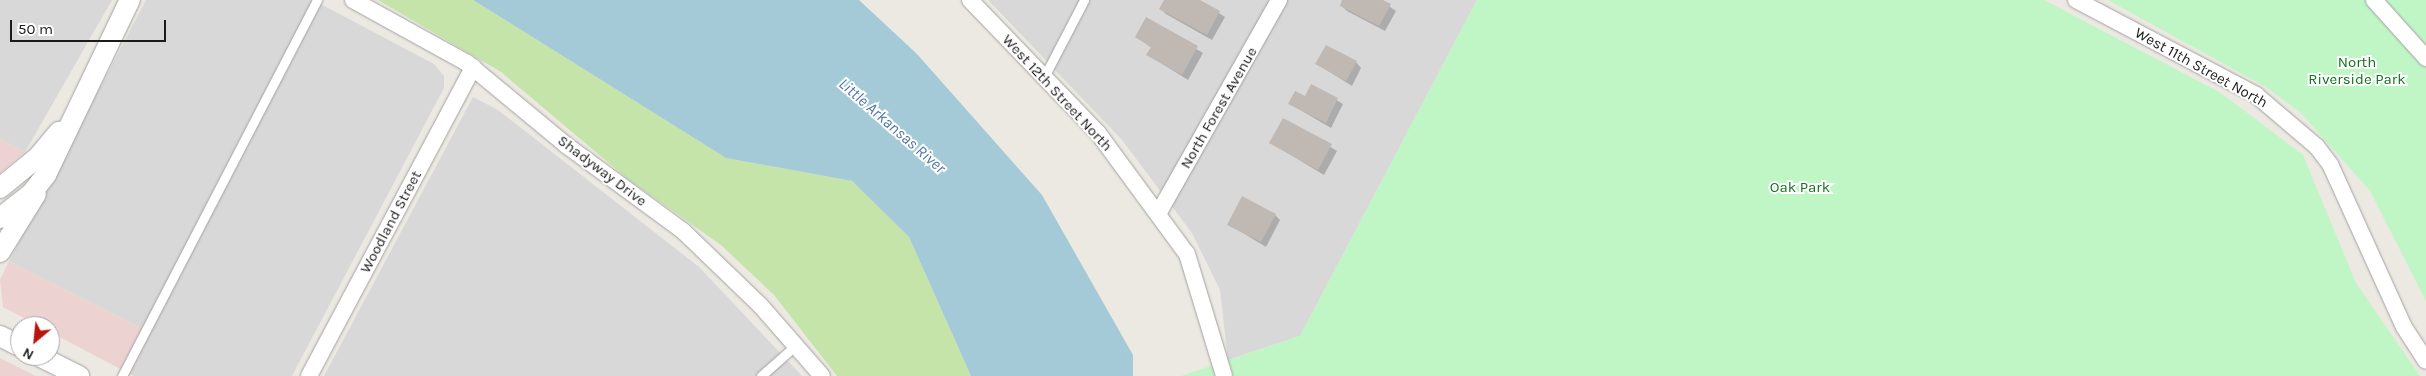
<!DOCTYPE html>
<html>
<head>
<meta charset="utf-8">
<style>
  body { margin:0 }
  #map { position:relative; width:2426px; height:376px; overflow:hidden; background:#ece9e2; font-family:Karla,sans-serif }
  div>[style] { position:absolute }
  .residential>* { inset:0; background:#d9d8d8 }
  .commercial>* { inset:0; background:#ecd3d1 }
  .grass>* { inset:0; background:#c4e4aa }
  .park>* { inset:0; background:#c0f5c6 }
  .water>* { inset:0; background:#a5cad7 }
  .shadow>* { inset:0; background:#0003 }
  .building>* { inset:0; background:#c0b8b2 }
  .roads { filter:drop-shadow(0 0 1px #a2a2a2) drop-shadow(0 0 1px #a2a2a2) }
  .service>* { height:9px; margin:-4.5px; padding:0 4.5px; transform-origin:4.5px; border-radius:4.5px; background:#fff }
  .minor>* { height:16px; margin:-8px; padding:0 8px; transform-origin:8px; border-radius:8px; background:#fff }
  .tertiary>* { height:20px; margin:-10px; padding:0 10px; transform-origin:10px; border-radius:10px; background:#fff }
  span { translate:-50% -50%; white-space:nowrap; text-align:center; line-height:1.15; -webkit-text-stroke:4px #fff; paint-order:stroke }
  .park-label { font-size:15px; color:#13701e }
  .street-label { font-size:15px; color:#1b1b1b }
  .water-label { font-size:16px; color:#4f76a3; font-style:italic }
  .north { position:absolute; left:10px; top:316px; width:50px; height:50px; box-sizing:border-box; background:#fff; border:1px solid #a4a4a4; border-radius:50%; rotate:208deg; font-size:14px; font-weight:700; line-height:20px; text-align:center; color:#1b1b1b }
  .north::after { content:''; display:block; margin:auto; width:18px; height:22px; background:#b9140e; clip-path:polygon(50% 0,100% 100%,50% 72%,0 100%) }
  .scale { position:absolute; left:10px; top:20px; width:156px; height:22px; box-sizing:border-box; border:2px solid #1b1b1b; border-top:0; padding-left:6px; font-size:15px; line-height:18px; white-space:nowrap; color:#1b1b1b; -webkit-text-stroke:4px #fff; paint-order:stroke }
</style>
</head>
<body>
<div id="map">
  <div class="residential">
    <div style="clip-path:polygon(0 0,112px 0,25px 152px,0 139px)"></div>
    <div style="clip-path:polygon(146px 0,313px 0,434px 64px,444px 76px,444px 88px,292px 376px,134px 376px,130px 374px,151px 333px,9px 261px)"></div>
    <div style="clip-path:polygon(988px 0,1477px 0,1300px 336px,1228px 360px,1220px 290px,1192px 233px,1122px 140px)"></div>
    <div style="clip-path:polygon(473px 97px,498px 110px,699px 267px,802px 376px,324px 376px)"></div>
  </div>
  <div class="commercial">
    <div style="clip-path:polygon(0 139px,25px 152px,0 173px)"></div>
    <div style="clip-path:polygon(9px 261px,151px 333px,130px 374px,50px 332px,50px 326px,39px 326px,3px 307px,0 280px)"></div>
    <div style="clip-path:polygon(0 358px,36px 376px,0 376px)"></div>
  </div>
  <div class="grass">
    <div style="clip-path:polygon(378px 0,473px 0,726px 158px,852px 181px,909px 237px,971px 376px,837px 376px,774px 295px,721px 245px,629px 180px,501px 72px)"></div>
  </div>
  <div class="park">
    <div style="clip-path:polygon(1477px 0,2044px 0,2221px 93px,2303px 155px,2356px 283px,2420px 376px,1181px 376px,1300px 336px)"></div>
    <div style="clip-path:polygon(2108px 0,2426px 0,2426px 301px,2370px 191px,2301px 113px,2264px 86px)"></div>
  </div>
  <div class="water">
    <div style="clip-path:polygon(473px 0,859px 0,917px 54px,1042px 195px,1133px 355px,1133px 376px,971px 376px,909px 237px,852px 181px,726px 158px)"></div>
  </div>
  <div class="shadow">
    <div style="clip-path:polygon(1166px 0,1198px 0,1225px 17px,1212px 40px,1166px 14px,1161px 9px)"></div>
    <div style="clip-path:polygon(1344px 0,1380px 0,1396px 11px,1385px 31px,1347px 11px,1341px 5px)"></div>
    <div style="clip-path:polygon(1147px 19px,1203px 53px,1188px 80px,1148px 55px,1152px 48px,1136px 37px)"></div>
    <div style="clip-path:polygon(1356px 62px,1361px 68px,1352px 86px,1317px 64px)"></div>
    <div style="clip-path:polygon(1312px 85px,1343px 104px,1331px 128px,1290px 104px,1306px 97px)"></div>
    <div style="clip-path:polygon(1284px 119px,1337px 151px,1324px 175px,1271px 143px)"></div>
    <div style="clip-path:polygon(1275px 215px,1280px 220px,1266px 247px,1228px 224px)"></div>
  </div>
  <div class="building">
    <div style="clip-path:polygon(1164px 0,1200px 0,1220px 11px,1207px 35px,1159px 9px)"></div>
    <div style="clip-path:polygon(1342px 0,1383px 0,1391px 4px,1379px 26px,1340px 6px)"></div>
    <div style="clip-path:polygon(1146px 17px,1198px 46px,1182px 75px,1146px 55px,1151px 47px,1135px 37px)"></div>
    <div style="clip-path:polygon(1326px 45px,1357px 61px,1346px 81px,1315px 64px)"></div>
    <div style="clip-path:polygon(1311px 84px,1338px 98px,1326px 123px,1288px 104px,1295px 91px,1305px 96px)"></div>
    <div style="clip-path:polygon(1283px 118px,1332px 144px,1318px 170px,1269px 143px)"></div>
    <div style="clip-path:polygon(1242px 196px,1276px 214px,1261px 242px,1227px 225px)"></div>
  </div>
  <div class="roads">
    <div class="service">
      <div style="left:1044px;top:77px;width:87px;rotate:-62.5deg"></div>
      <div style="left:122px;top:376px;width:424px;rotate:-62.6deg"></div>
      <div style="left:761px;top:376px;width:47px;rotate:-41.5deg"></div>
    </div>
    <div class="minor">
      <div style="left:353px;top:0;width:130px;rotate:28.9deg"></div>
      <div style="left:467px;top:63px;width:129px;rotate:39.6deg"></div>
      <div style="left:566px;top:145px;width:145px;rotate:36.3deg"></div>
      <div style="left:683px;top:231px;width:107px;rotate:43.9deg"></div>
      <div style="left:760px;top:305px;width:94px;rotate:48.9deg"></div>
      <div style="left:970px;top:0;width:185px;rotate:46.1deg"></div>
      <div style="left:1098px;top:133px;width:150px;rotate:53.7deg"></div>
      <div style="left:1187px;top:254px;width:127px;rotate:73.1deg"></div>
      <div style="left:2076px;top:0;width:204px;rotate:27.8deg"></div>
      <div style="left:2256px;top:95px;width:80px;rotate:40.4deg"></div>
      <div style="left:2317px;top:147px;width:21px;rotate:53deg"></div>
      <div style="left:2330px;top:164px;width:179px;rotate:65.6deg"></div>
      <div style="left:2404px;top:327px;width:40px;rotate:57.1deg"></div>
      <div style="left:2374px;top:0;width:78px;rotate:48.1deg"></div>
      <div style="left:1158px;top:214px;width:246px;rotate:-60.5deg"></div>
      <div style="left:309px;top:376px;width:350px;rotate:-62deg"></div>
    </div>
    <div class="tertiary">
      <div style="left:0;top:188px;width:49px;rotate:-39.2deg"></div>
      <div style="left:38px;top:157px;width:33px;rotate:-50deg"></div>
      <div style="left:0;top:218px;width:39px;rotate:-38deg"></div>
      <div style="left:31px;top:194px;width:24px;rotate:-52deg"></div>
      <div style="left:46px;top:175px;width:194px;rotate:-64.4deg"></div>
      <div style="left:0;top:252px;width:68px;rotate:-58.2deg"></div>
      <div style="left:0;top:336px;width:22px;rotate:27deg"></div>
      <div style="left:39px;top:356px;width:45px;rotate:26.6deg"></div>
    </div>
  </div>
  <div class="park-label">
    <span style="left:2357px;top:71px">North<br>Riverside Park</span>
    <span style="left:1800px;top:188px">Oak Park</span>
  </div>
  <div class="street-label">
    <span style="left:2201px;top:68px;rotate:29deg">West 11th Street North</span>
    <span style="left:1057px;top:93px;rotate:47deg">West 12th Street North</span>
    <span style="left:1219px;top:108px;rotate:-60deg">North Forest Avenue</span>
    <span style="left:602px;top:171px;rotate:37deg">Shadyway Drive</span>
    <span style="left:391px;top:222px;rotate:-62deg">Woodland Street</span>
  </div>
  <div class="water-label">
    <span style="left:892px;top:126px;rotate:41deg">Little Arkansas River</span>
  </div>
  <div class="north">N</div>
  <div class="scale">50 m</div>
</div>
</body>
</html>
